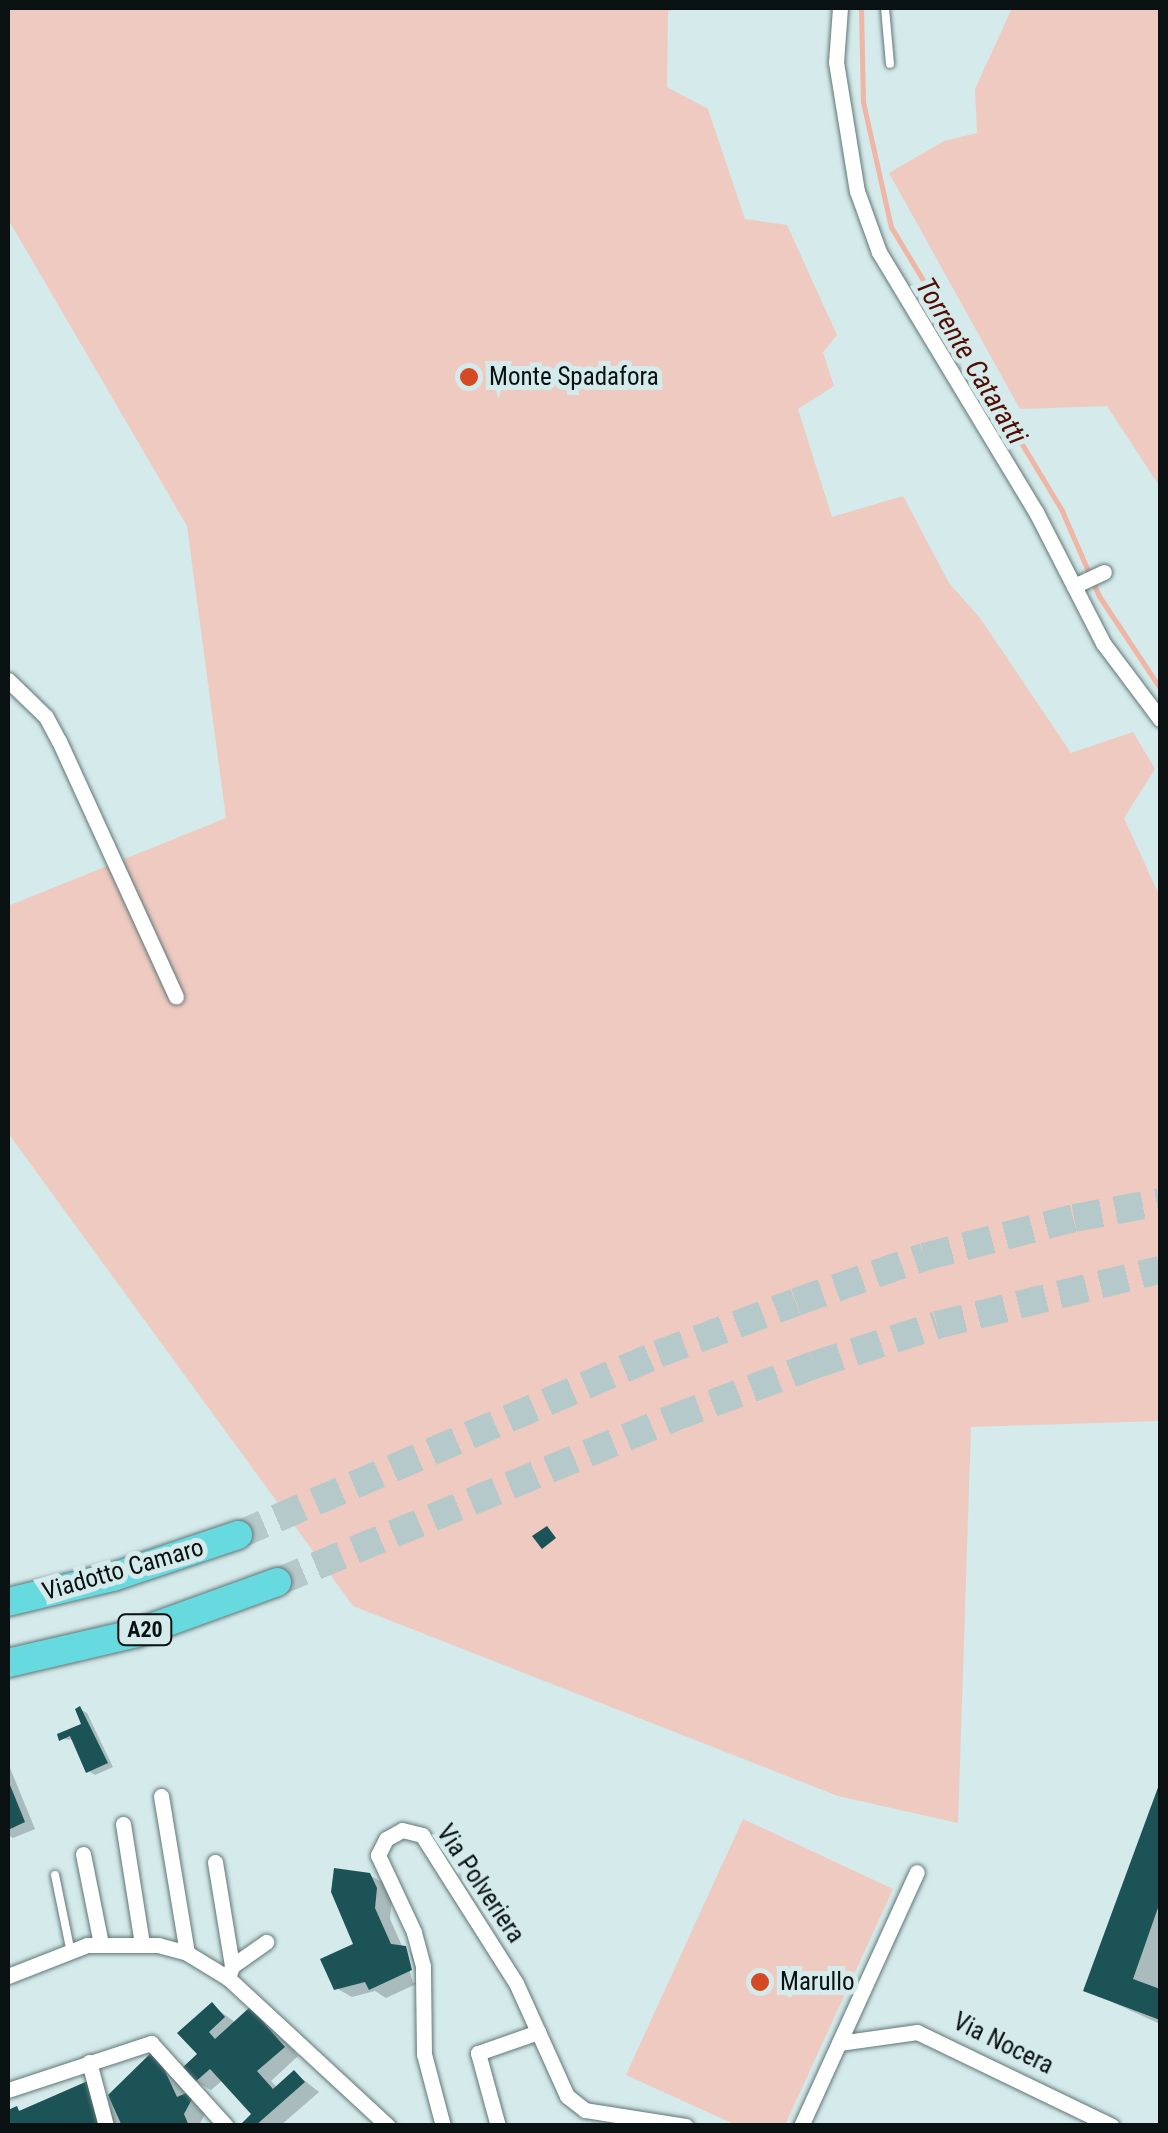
<!DOCTYPE html>
<html>
<head>
<meta charset="utf-8">
<style>
  body { margin:0 }
  #map { position:relative; width:1168px; height:2133px; overflow:hidden; background:#d4eaeb; font-family:"Roboto Condensed",sans-serif }
  div>[style] { position:absolute }
  .green>* { inset:0; background:#efcac0 }
  .shadow>* { inset:0; background:#0003 }
  .stream>* { height:5px; margin:-2.5px; padding:0 2.5px; transform-origin:2.5px; border-radius:2.5px; background:#efb5a5 }
  .building>* { inset:0; background:#1b5356 }
  .motorway-tunnel>* { height:28px; margin-top:-14px; transform-origin:0; background:repeating-linear-gradient(90deg,#b6c9ca 0 28px,transparent 0 42px) }
  .roads { filter:drop-shadow(0 0 2px #617676) drop-shadow(0 0 2px #617676) }
  .service>* { height:8px; margin:-4px; padding:0 4px; transform-origin:4px; border-radius:4px; background:#fff }
  .minor>* { height:15px; margin:-7.5px; padding:0 7.5px; transform-origin:7.5px; border-radius:7.5px; background:#fff }
  .motorway>* { height:28px; margin:-14px; padding:0 14px; transform-origin:14px; border-radius:14px; background:#67dadf }
  .dots>* { width:28px; height:28px; translate:-50% -50%; box-sizing:border-box; border:5px solid #d4eaeb; border-radius:50% }
  span { translate:-50% -50%; white-space:nowrap; text-align:center; line-height:1.15; -webkit-text-stroke:10px #d4eaeb; paint-order:stroke }
  .shield-label span { padding:2px 8px; background:#d4eaeb; border:2px solid; border-radius:8px; -webkit-text-stroke-width:0 }
  .shield-label { font-size:22px; color:#091112; font-weight:700 }
  .poi-label { font-size:25px; color:#091112 }
  .left { translate:0 -50%; text-align:left }
  .street-label { font-size:25px; color:#091112 }
  .water-label { font-size:28px; color:#500c00; font-style:italic }
  .frame { position:absolute; inset:0; border:10px solid #091112; pointer-events:none }
</style>
</head>
<body>
<div id="map">
  <div class="green">
    <div style="clip-path:polygon(8px 8px,679px 8px,668px 11px,667px 87px,708px 109px,745px 219px,787px 225px,837px 335px,823px 352px,834px 386px,798px 409px,832px 517px,903px 496px,949px 583px,980px 618px,1071px 753px,1133px 732px,1155px 769px,1124px 818px,1160px 897px,1160px 1421px,971px 1427px,958px 1823px,838px 1796px,353px 1606px,8px 1133px,8px 906px,226px 818px,187px 526px,8px 219px)"></div>
    <div style="clip-path:polygon(1012px 8px,1160px 8px,1160px 487px,1107px 406px,1020px 409px,889px 173px,944px 141px,977px 133px,975px 89px)"></div>
    <div style="clip-path:polygon(743px 1819px,893px 1889px,785px 2125px,736px 2125px,626px 2075px)"></div>
  </div>
  <div class="shadow">
    <div style="clip-path:polygon(80px 1709px,87px 1713px,113px 1767px,95px 1775px,88px 1771px,75px 1740px,61px 1739px,84px 1725px)"></div>
    <div style="clip-path:polygon(8px 1763px,35px 1829px,13px 1838px,8px 1835px)"></div>
    <div style="clip-path:polygon(1160px 1788px,1160px 2024px,1086px 1990px)"></div>
    <div style="clip-path:polygon(evenodd,369px 1875px,386px 1884px,392px 1898px,390px 1919px,403px 1948px,421px 1958px,427px 1979px,386px 1998px,375px 1991px,352px 1997px,336px 1988px,356px 1945px,369px 1875px,404px 1951px,410px 1951px,418px 1982px,413px 1983px,404px 1951px)"></div>
    <div style="clip-path:polygon(212px 2005px,236px 2023px,250px 2011px,265px 2020px,298px 2056px,271px 2081px,278px 2088px,295px 2073px,319px 2092px,280px 2126px,243px 2126px,254px 2115px,223px 2080px,211px 2090px,196px 2082px)"></div>
    <div style="clip-path:polygon(155px 2052px,171px 2061px,186px 2096px,197px 2090px,212px 2099px,199px 2126px,8px 2126px,8px 2113px,17px 2109px,23px 2112px,90px 2082px,109px 2098px)"></div>
  </div>
  <div class="stream">
    <div style="left:861px;top:8px;width:94px;rotate:88.8deg"></div>
    <div style="left:863px;top:102px;width:128px;rotate:77.4deg"></div>
    <div style="left:891px;top:227px;width:332px;rotate:58.9deg"></div>
    <div style="left:1062px;top:511px;width:93px;rotate:66.5deg"></div>
    <div style="left:1099px;top:596px;width:110px;rotate:56.5deg"></div>
  </div>
  <div class="building">
    <div style="clip-path:polygon(547px 1526px,556px 1538px,542px 1549px,532px 1536px)"></div>
    <div style="clip-path:polygon(80px 1706px,108px 1763px,86px 1773px,70px 1736px,59px 1741px,57px 1734px,81px 1724px,75px 1709px)"></div>
    <div style="clip-path:polygon(8px 1780px,25px 1822px,8px 1830px)"></div>
    <div style="clip-path:polygon(1160px 1782px,1160px 1902px,1133px 1979px,1160px 1989px,1160px 2020px,1083px 1991px)"></div>
    <div style="clip-path:polygon(334px 1868px,370px 1873px,377px 1888px,375px 1908px,391px 1944px,406px 1946px,412px 1970px,369px 1990px,365px 1982px,334px 1990px,320px 1959px,353px 1944px,331px 1892px)"></div>
    <div style="clip-path:polygon(212px 2002px,225px 2017px,209px 2032px,215px 2039px,250px 2007px,285px 2047px,257px 2071px,273px 2089px,294px 2070px,305px 2082px,255px 2126px,239px 2126px,251px 2114px,210px 2069px,194px 2083px,181px 2069px,197px 2054px,177px 2033px)"></div>
    <div style="clip-path:polygon(155px 2049px,177px 2097px,198px 2088px,184px 2114px,189px 2126px,122px 2126px,108px 2095px)"></div>
    <div style="clip-path:polygon(90px 2080px,111px 2126px,8px 2126px,8px 2110px,17px 2106px,19px 2111px)"></div>
  </div>
  <div class="motorway-tunnel">
    <div style="left:238px;top:1535px;width:457px;rotate:-23.3deg"></div>
    <div style="left:658px;top:1354px;width:147px;rotate:-20.6deg"></div>
    <div style="left:796px;top:1302px;width:136px;rotate:-19.4deg"></div>
    <div style="left:924px;top:1257px;width:155px;rotate:-14.6deg"></div>
    <div style="left:1074px;top:1218px;width:87px;rotate:-10.5deg"></div>
    <div style="left:277px;top:1582px;width:429px;rotate:-22.5deg"></div>
    <div style="left:673px;top:1418px;width:151px;rotate:-20.6deg"></div>
    <div style="left:814px;top:1365px;width:129px;rotate:-18deg"></div>
    <div style="left:937px;top:1325px;width:230px;rotate:-13.9deg"></div>
  </div>
  <div class="roads">
    <div class="service">
      <div style="left:885px;top:8px;width:56px;rotate:84.9deg"></div>
      <div style="left:55px;top:1875px;width:75px;rotate:78.4deg"></div>
    </div>
    <div class="minor">
      <div style="left:840px;top:8px;width:54px;rotate:94.2deg"></div>
      <div style="left:836px;top:62px;width:131px;rotate:80.8deg"></div>
      <div style="left:857px;top:191px;width:65px;rotate:70.2deg"></div>
      <div style="left:879px;top:252px;width:304px;rotate:58.9deg"></div>
      <div style="left:1036px;top:512px;width:147px;rotate:62.9deg"></div>
      <div style="left:1103px;top:643px;width:95px;rotate:53.1deg"></div>
      <div style="left:1074px;top:586px;width:33px;rotate:-25deg"></div>
      <div style="left:8px;top:680px;width:53px;rotate:44.2deg"></div>
      <div style="left:46px;top:717px;width:27px;rotate:62deg"></div>
      <div style="left:59px;top:741px;width:281px;rotate:65.4deg"></div>
      <div style="left:161px;top:1796px;width:159px;rotate:80.6deg"></div>
      <div style="left:123px;top:1824px;width:121px;rotate:81deg"></div>
      <div style="left:83px;top:1854px;width:92px;rotate:78.7deg"></div>
      <div style="left:215px;top:1862px;width:105px;rotate:80.7deg"></div>
      <div style="left:232px;top:1966px;width:13px;rotate:108deg"></div>
      <div style="left:232px;top:1966px;width:42px;rotate:-35.2deg"></div>
      <div style="left:8px;top:1976px;width:85px;rotate:-21.4deg"></div>
      <div style="left:87px;top:1945px;width:71px"></div>
      <div style="left:158px;top:1945px;width:30px;rotate:15deg"></div>
      <div style="left:187px;top:1953px;width:48px;rotate:31.4deg"></div>
      <div style="left:228px;top:1978px;width:218px;rotate:42.8deg"></div>
      <div style="left:839px;top:2043px;width:79px;rotate:-8deg"></div>
      <div style="left:917px;top:2032px;width:216px;rotate:25.7deg"></div>
      <div style="left:89px;top:2062px;width:66px;rotate:75.1deg"></div>
      <div style="left:8px;top:2090px;width:151px;rotate:-18.2deg"></div>
      <div style="left:151px;top:2043px;width:112px;rotate:47.9deg"></div>
      <div style="left:443px;top:2126px;width:74px;rotate:-104.8deg"></div>
      <div style="left:424px;top:2054px;width:88px;rotate:-90.7deg"></div>
      <div style="left:423px;top:1966px;width:35px;rotate:-105deg"></div>
      <div style="left:414px;top:1932px;width:85px;rotate:-115.1deg"></div>
      <div style="left:378px;top:1855px;width:18px;rotate:-63deg"></div>
      <div style="left:386px;top:1839px;width:18px;rotate:-29deg"></div>
      <div style="left:402px;top:1830px;width:21px;rotate:14deg"></div>
      <div style="left:422px;top:1835px;width:175px;rotate:57.6deg"></div>
      <div style="left:516px;top:1983px;width:124px;rotate:65.7deg"></div>
      <div style="left:567px;top:2096px;width:23px;rotate:38deg"></div>
      <div style="left:585px;top:2110px;width:102px;rotate:9deg"></div>
      <div style="left:498px;top:2126px;width:76px;rotate:-105.3deg"></div>
      <div style="left:478px;top:2053px;width:64px;rotate:-19.3deg"></div>
      <div style="left:801px;top:2126px;width:279px;rotate:-65.5deg"></div>
    </div>
    <div class="motorway">
      <div style="left:8px;top:1602px;width:108px;rotate:-13.4deg"></div>
      <div style="left:113px;top:1577px;width:132px;rotate:-18.6deg"></div>
      <div style="left:8px;top:1663px;width:132px;rotate:-13.1deg"></div>
      <div style="left:137px;top:1633px;width:149px;rotate:-20deg"></div>
    </div>
  </div>
  <div class="dots">
    <div style="left:469px;top:377px;background:#d34a24"></div>
    <div style="left:760px;top:1982px;background:#d34a24"></div>
  </div>
  <div class="shield-label">
    <span style="left:145px;top:1630px">A20</span>
  </div>
  <div class="poi-label">
    <span class="left" style="left:489px;top:377px">Monte Spadafora</span>
    <span class="left" style="left:780px;top:1982px">Marullo</span>
  </div>
  <div class="street-label">
    <span style="left:123px;top:1570px;rotate:-16deg">Viadotto Camaro</span>
    <span style="left:480px;top:1884px;rotate:56deg">Via Polveriera</span>
    <span style="left:1003px;top:2044px;rotate:26deg">Via Nocera</span>
  </div>
  <div class="water-label">
    <span style="left:971px;top:361px;rotate:59deg">Torrente Cataratti</span>
  </div>
  <div class="frame"></div>
</div>
</body>
</html>
